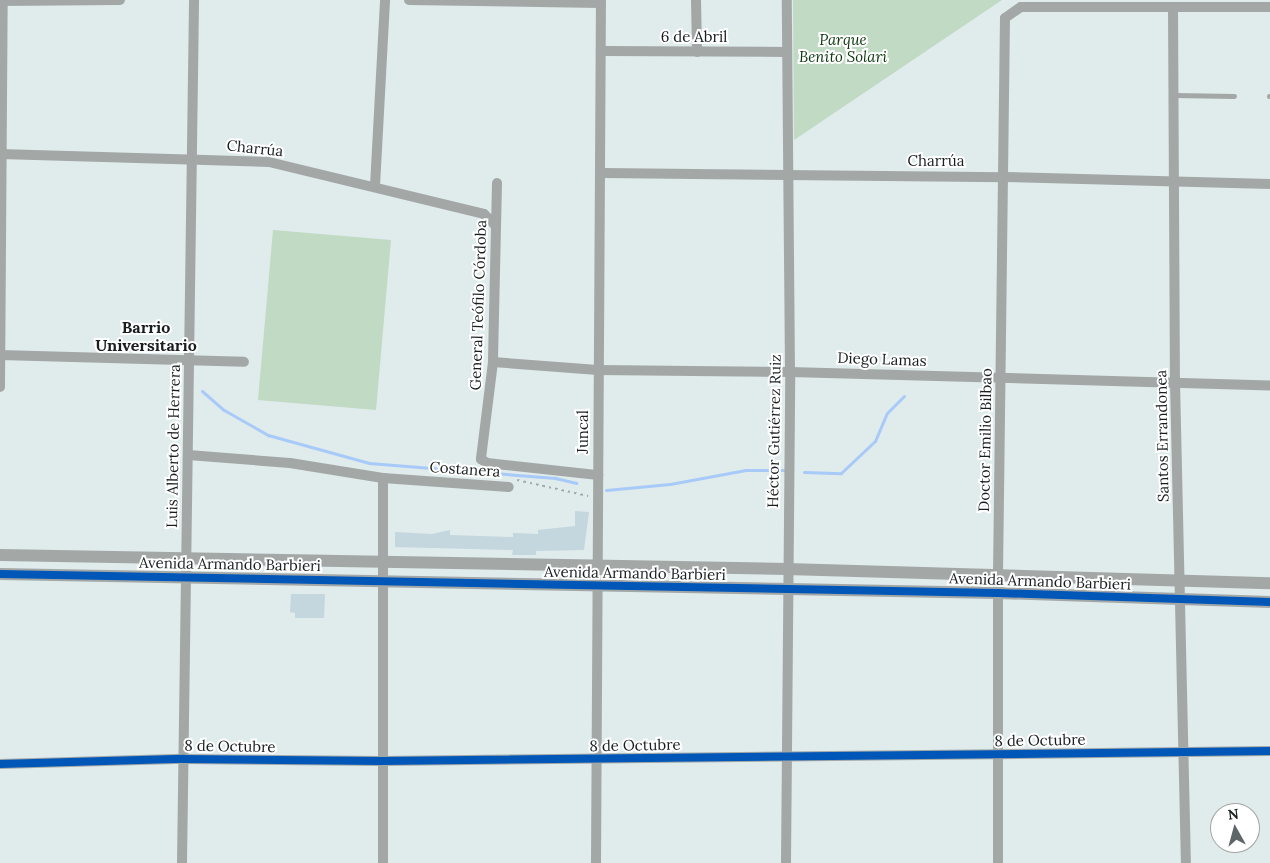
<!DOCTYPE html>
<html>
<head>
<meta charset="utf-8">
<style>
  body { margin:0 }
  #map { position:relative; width:1270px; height:863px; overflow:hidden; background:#e0ebec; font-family:Lora,serif }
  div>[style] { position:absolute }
  .green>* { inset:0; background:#c0dac4 }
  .stream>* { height:3px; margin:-1.5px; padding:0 1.5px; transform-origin:1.5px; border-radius:1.5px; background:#a8caf9 }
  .building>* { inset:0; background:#c4d6de }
  .path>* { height:2px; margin-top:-1px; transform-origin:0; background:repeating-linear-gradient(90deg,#a4aaab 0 2.5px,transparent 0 6.5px) }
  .service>* { height:5px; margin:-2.5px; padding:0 2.5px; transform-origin:2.5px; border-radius:2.5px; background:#a3a8a7 }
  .minor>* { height:10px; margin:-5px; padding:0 5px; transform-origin:5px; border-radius:5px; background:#a3a8a7 }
  .tertiary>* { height:12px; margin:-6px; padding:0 6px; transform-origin:6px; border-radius:6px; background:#a3a8a7 }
  .cycleway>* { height:8px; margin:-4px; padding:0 4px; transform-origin:4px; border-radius:4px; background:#0057b8 }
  span { translate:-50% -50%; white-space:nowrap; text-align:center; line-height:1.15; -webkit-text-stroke:4px #fff; paint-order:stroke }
  .street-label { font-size:15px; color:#181e1f }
  .park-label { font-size:15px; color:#0c370e; font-style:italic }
  .neighbourhood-label { font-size:16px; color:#181e1f; font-weight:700 }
  .north { position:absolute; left:1210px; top:803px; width:50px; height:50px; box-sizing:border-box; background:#fff; border:1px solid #a3a5a5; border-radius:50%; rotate:353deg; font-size:14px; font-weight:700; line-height:20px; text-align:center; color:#181e1f }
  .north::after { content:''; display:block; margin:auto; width:18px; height:22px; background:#5e6667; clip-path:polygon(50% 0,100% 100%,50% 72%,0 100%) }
</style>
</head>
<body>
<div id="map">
  <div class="green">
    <div style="clip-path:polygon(793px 0,1002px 0,794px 140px)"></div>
    <div style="clip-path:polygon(273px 230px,391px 240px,376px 410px,258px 400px)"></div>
  </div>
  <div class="stream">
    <div style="left:202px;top:391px;width:29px;rotate:41deg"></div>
    <div style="left:224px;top:410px;width:51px;rotate:29.6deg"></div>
    <div style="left:268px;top:435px;width:105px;rotate:15.5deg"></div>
    <div style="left:369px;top:463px;width:187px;rotate:4.6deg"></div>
    <div style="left:555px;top:478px;width:22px;rotate:13deg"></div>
    <div style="left:804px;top:472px;width:37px;rotate:2deg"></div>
    <div style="left:841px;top:473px;width:47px;rotate:-43.3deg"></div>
    <div style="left:875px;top:441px;width:30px;rotate:-67deg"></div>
    <div style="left:887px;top:413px;width:24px;rotate:-45deg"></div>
    <div style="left:606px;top:490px;width:64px;rotate:-5.4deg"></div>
    <div style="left:670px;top:484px;width:77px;rotate:-10.4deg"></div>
    <div style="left:746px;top:470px;width:38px"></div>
  </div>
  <div class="building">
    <div style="clip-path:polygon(575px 511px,589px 512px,584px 550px,536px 551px,536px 555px,512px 555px,513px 550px,395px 547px,395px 532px,432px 534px,450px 530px,450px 535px,513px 537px,513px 533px,538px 534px,538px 530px,575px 526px)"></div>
    <div style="clip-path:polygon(291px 594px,325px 594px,324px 618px,295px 618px,295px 613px,290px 612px)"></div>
  </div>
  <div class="path">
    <div style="left:517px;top:480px;width:73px;rotate:12.7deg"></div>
  </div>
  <div class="service">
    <div style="left:1174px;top:95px;width:60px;rotate:1deg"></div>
    <div style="left:1269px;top:96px;width:1px"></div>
  </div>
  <div class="minor">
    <div style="left:409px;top:0;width:192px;rotate:0.9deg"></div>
    <div style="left:696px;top:0;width:52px;rotate:88.9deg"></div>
    <div style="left:0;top:1px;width:120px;rotate:-0.5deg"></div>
    <div style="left:1173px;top:8px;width:374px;rotate:89.7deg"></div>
    <div style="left:1175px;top:382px;width:481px;rotate:88.7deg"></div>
    <div style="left:602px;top:51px;width:185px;rotate:0.3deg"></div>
    <div style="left:0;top:154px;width:269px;rotate:1.7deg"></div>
    <div style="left:269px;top:162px;width:221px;rotate:13.6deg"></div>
    <div style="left:484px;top:214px;width:17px;rotate:45deg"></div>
    <div style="left:602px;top:173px;width:403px;rotate:0.6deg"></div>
    <div style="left:1005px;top:177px;width:265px;rotate:1.5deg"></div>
    <div style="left:497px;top:183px;width:179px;rotate:91.3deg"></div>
    <div style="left:493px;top:362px;width:98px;rotate:97.1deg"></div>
    <div style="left:481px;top:459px;width:7px;rotate:34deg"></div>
    <div style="left:487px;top:463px;width:112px;rotate:6.2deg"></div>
    <div style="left:375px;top:186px;width:186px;rotate:-86.9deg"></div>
    <div style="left:0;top:355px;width:244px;rotate:1.6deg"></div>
    <div style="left:493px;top:362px;width:105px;rotate:4.4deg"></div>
    <div style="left:598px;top:370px;width:192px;rotate:0.6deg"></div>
    <div style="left:790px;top:372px;width:480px;rotate:1.6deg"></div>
    <div style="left:0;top:387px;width:387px;rotate:-89.6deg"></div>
    <div style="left:188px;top:455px;width:102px;rotate:4.5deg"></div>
    <div style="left:290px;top:463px;width:94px;rotate:9.2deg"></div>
    <div style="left:383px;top:478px;width:126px;rotate:4.1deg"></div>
    <div style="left:0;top:764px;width:184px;rotate:-1.6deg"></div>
    <div style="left:184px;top:759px;width:197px;rotate:0.6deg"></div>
    <div style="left:381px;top:761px;width:889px;rotate:-0.64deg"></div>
    <div style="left:182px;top:863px;width:863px;rotate:-89.2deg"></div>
    <div style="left:383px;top:863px;width:385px;rotate:-90deg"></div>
    <div style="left:596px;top:863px;width:863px;rotate:-89.67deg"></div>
    <div style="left:786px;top:863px;width:491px;rotate:-89.5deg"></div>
    <div style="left:790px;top:372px;width:372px;rotate:-90.5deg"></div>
    <div style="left:998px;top:863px;width:289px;rotate:-90deg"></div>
    <div style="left:998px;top:574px;width:556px;rotate:-89.28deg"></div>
    <div style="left:1005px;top:18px;width:19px;rotate:-35deg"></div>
    <div style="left:1021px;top:7px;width:249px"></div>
  </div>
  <div class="tertiary">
    <div style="left:0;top:555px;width:787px;rotate:1.02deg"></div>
    <div style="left:787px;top:569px;width:483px;rotate:1.7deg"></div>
    <div style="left:0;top:574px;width:998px;rotate:1.09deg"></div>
    <div style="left:998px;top:593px;width:272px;rotate:1.9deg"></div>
  </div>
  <div class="cycleway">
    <div style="left:0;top:574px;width:998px;rotate:1.09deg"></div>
    <div style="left:998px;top:593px;width:272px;rotate:1.9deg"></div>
    <div style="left:0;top:764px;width:184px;rotate:-1.6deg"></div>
    <div style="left:184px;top:759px;width:197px;rotate:0.6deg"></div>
    <div style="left:381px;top:761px;width:889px;rotate:-0.64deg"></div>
  </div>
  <div class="street-label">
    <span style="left:694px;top:37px">6 de Abril</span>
    <span style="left:255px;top:148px;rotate:6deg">Charrúa</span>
    <span style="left:936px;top:161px">Charrúa</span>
    <span style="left:478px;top:305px;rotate:-88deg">General Teófilo Córdoba</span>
    <span style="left:882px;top:359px;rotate:2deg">Diego Lamas</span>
    <span style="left:774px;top:431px;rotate:-89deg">Héctor Gutiérrez Ruiz</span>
    <span style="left:583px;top:432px;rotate:-90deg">Juncal</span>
    <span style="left:1162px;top:436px;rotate:-91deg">Santos Errandonea</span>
    <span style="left:985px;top:440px;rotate:-89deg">Doctor Emilio Bilbao</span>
    <span style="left:173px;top:446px;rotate:-89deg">Luis Alberto de Herrera</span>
    <span style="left:465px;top:469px;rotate:4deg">Costanera</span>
    <span style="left:230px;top:564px;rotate:1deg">Avenida Armando Barbieri</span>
    <span style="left:635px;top:573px;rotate:1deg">Avenida Armando Barbieri</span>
    <span style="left:1040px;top:581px;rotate:2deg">Avenida Armando Barbieri</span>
    <span style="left:1040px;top:740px;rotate:-1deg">8 de Octubre</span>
    <span style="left:635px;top:745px;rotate:-1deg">8 de Octubre</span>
    <span style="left:230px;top:746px;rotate:1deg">8 de Octubre</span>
  </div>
  <div class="park-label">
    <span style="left:843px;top:48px">Parque<br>Benito Solari</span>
  </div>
  <div class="neighbourhood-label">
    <span style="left:146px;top:336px">Barrio<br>Universitario</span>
  </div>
  <div class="north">N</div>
</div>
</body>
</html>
